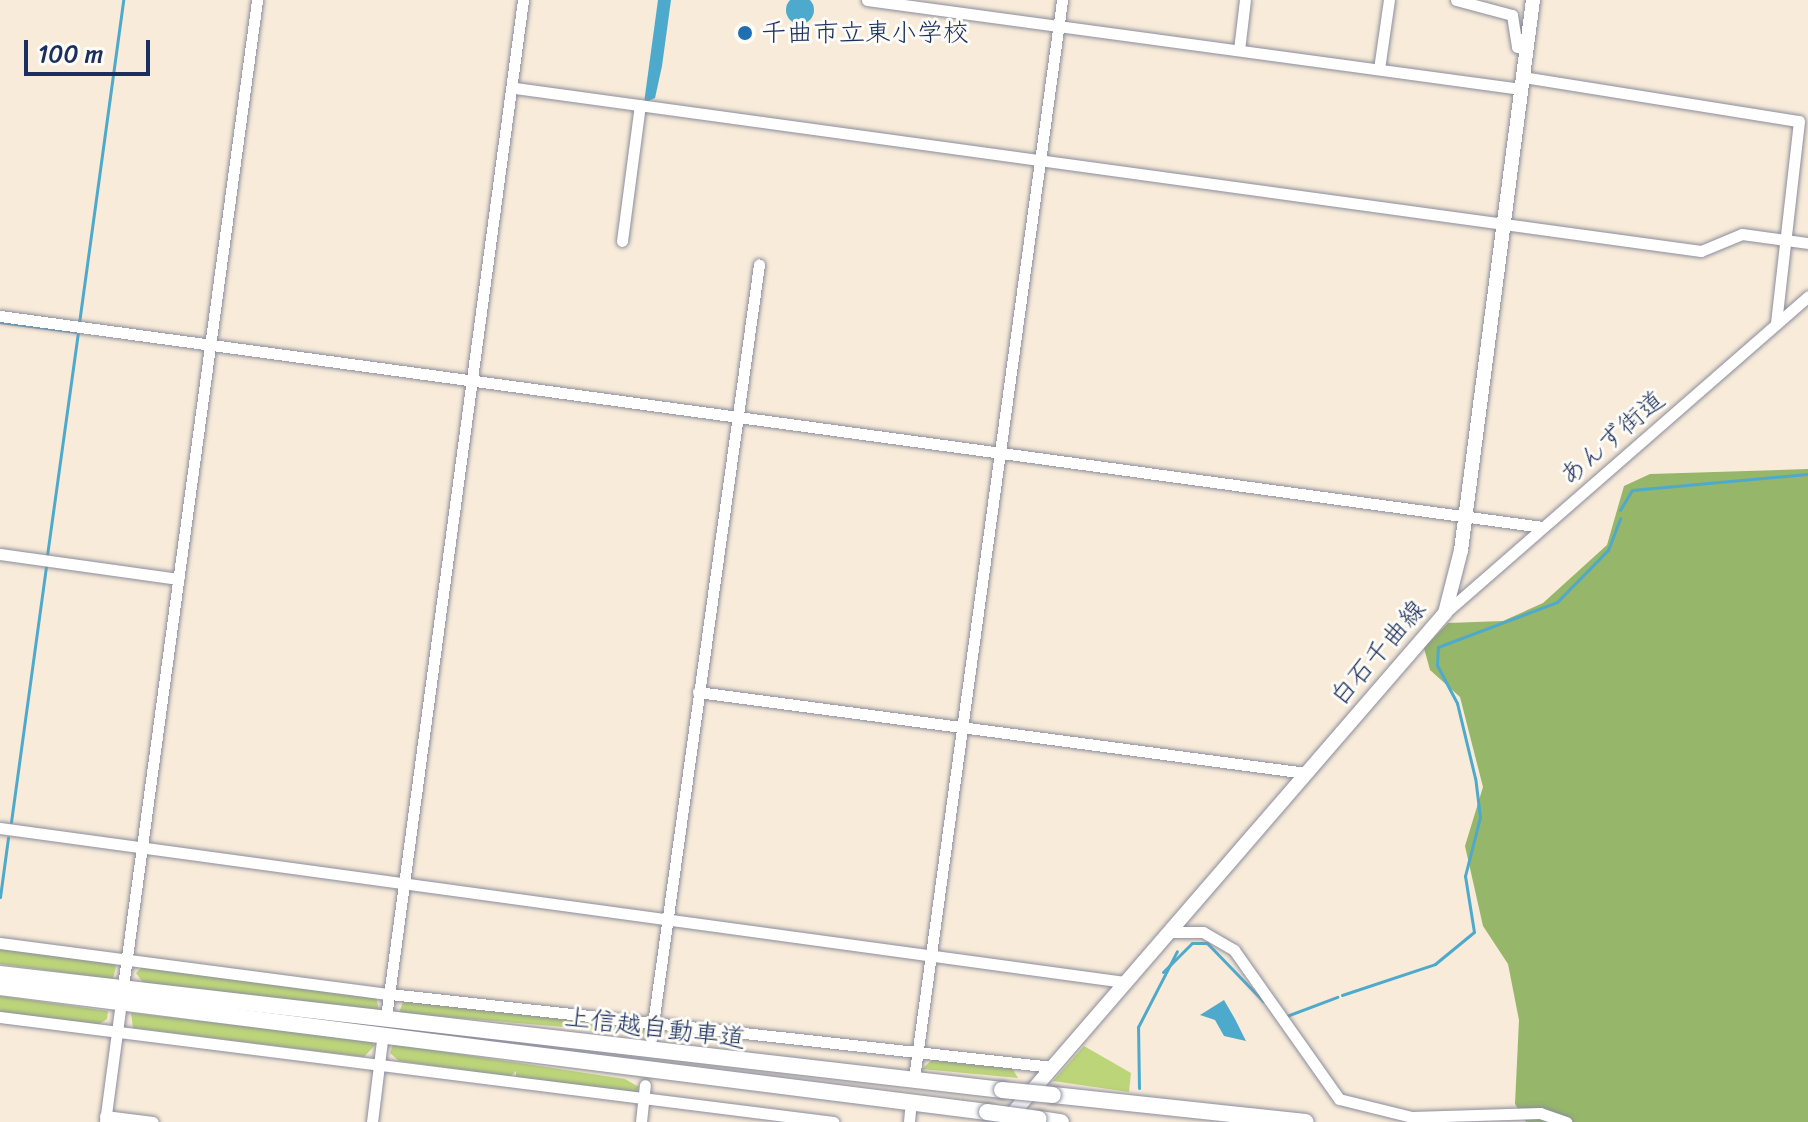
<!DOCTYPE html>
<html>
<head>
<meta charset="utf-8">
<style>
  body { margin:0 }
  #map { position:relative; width:1808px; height:1122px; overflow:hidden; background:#f8ebd9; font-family:Sriracha,"Klee One",sans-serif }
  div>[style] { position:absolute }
  .green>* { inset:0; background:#bdd579 }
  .forest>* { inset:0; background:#96b669 }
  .water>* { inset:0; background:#4eaacc }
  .round { border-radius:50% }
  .stream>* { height:3px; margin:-1.5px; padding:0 1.5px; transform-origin:1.5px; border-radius:1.5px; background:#4eaacc }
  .roads { filter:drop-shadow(0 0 2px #8a8d9c) drop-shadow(0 0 2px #8a8d9c) }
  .minor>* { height:11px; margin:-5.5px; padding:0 5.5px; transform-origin:5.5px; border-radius:5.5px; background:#fff }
  .major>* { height:14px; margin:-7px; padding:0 7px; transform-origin:7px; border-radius:7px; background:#fff }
  .highway>* { height:16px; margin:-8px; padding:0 8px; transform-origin:8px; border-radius:8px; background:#fff }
  .bridges { filter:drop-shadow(0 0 2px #8a8d9c) drop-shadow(0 0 2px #8a8d9c) }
  .highway-bridge>* { height:16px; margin:-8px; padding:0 8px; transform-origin:8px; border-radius:8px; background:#fff }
  .dots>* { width:22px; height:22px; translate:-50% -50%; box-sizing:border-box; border:4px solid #fdfcf7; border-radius:50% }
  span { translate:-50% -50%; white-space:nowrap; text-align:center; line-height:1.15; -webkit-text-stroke:6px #fdfcf7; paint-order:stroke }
  .poi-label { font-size:26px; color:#1b2f5e }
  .left { translate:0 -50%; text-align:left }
  .street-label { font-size:26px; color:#1b2f5e }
  .scale { position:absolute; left:24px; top:40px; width:126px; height:36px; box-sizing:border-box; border:4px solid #1b2f5e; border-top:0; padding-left:10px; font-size:24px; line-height:28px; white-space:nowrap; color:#1b2f5e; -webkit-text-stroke:6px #fdfcf7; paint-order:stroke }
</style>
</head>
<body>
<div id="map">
  <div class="green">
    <div style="clip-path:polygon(0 946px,110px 960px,116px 966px,113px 979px,0 964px)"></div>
    <div style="clip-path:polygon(145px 964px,376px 996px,379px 1011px,144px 984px,136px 973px)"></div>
    <div style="clip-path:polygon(0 996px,108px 1011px,107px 1019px,98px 1025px,0 1014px)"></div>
    <div style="clip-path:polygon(404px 999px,646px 1025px,648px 1034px,399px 1013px)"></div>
    <div style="clip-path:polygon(131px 1013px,372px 1041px,374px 1046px,364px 1057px,133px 1028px)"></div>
    <div style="clip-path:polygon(393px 1044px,625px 1079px,639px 1087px,633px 1097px,516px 1079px,516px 1071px,510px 1077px,399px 1061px,390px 1053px)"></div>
    <div style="clip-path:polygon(1084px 1046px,1131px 1073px,1129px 1092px,1053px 1081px)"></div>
    <div style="clip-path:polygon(934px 1058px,1010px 1065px,1018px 1078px,922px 1069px)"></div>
  </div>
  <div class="forest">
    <div style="clip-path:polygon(1808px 469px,1808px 1122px,1526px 1122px,1515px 1104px,1519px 1020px,1508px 964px,1483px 926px,1465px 846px,1483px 787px,1460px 697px,1430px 670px,1424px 648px,1448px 623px,1503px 621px,1543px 603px,1607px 545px,1624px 486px,1650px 474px)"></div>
  </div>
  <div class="water">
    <div class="round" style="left:786px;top:-4px;width:28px;height:28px"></div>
    <div style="clip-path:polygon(658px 0,671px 0,662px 66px,655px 98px,644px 103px)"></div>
    <div style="clip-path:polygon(1224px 1000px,1235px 1019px,1246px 1041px,1224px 1036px,1215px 1020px,1200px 1015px)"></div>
  </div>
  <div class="stream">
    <div style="left:0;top:322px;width:79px;rotate:7.3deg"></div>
    <div style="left:78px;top:332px;width:226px;rotate:97.9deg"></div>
    <div style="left:79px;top:323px;width:326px;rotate:-82.2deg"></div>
    <div style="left:1620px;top:510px;width:23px;rotate:-59deg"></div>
    <div style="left:1632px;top:490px;width:177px;rotate:-5.2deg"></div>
    <div style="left:11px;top:822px;width:259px;rotate:-82.2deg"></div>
    <div style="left:0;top:897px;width:60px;rotate:-82.3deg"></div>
    <div style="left:1163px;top:972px;width:41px;rotate:-45deg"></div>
    <div style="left:1192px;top:943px;width:15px"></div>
    <div style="left:1207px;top:943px;width:81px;rotate:46deg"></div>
    <div style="left:1342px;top:995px;width:98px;rotate:-18.4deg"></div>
    <div style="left:1435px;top:964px;width:50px;rotate:-39.4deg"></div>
    <div style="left:1474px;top:932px;width:57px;rotate:-99.1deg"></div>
    <div style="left:1465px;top:876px;width:61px;rotate:-75.7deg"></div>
    <div style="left:1480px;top:817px;width:39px;rotate:-97deg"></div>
    <div style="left:1475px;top:778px;width:77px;rotate:-103.5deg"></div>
    <div style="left:1457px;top:703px;width:43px;rotate:-117.8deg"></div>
    <div style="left:1437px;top:665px;width:18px;rotate:-87deg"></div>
    <div style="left:1438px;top:647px;width:127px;rotate:-20.7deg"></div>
    <div style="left:1557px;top:602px;width:73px;rotate:-45.6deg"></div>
    <div style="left:1608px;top:550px;width:34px;rotate:-69deg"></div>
    <div style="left:1284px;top:1017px;width:57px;rotate:-20.7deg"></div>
    <div style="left:1139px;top:1088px;width:61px;rotate:-90.9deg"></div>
    <div style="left:1138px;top:1027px;width:85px;rotate:-62.8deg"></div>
  </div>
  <div class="roads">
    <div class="minor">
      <div style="left:867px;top:0;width:660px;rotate:7.75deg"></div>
      <div style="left:1456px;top:0;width:58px;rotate:15deg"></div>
      <div style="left:1512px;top:15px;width:32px;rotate:81deg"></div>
      <div style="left:1517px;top:47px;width:9px;rotate:13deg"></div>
      <div style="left:1239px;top:50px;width:50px;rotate:-83.2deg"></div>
      <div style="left:1379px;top:69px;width:70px;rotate:-81.8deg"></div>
      <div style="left:1523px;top:77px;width:279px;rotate:9.1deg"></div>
      <div style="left:1799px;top:121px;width:204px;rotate:96.5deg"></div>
      <div style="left:515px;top:88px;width:1197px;rotate:7.83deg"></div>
      <div style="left:1701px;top:251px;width:44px;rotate:-22.5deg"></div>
      <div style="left:1742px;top:234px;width:67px;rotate:7.8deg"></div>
      <div style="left:622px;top:241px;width:137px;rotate:-82.5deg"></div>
      <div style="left:0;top:316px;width:1556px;rotate:7.79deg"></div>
      <div style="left:0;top:554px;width:180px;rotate:8deg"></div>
      <div style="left:1445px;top:613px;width:482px;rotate:-41.1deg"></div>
      <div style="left:698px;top:692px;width:613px;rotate:7.59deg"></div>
      <div style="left:0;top:828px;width:1135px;rotate:7.8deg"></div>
      <div style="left:1169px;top:932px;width:34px"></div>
      <div style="left:1203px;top:932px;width:36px;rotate:30deg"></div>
      <div style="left:1234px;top:950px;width:182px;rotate:54.8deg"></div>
      <div style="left:1339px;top:1099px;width:75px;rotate:13.9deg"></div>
      <div style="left:1412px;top:1117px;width:128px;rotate:-1.8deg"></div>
      <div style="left:1540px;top:1113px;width:28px;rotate:19deg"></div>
      <div style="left:0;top:943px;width:393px;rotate:7.5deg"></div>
      <div style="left:390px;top:994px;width:666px;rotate:6.29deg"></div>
      <div style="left:124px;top:979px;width:988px;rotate:-82.26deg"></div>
      <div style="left:387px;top:1010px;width:1019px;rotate:-82.33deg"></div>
      <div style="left:0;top:1017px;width:840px;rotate:7.18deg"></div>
      <div style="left:651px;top:1038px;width:781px;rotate:-82.05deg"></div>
      <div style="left:915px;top:1071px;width:1081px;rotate:-82.18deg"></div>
      <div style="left:105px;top:1116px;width:48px;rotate:7.1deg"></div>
      <div style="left:105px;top:1122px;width:113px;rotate:-82.4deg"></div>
      <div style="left:372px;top:1122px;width:82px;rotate:-83deg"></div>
      <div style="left:641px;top:1122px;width:37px;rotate:-84deg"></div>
      <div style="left:909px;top:1122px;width:11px;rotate:-85deg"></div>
    </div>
    <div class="major">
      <div style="left:1006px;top:1121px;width:671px;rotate:-49.17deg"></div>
      <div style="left:1445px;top:613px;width:65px;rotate:-75.7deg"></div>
      <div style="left:1461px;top:550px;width:555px;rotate:-82.54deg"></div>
    </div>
    <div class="highway">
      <div style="left:0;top:974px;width:1009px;rotate:6.6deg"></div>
      <div style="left:0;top:987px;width:995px;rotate:7.22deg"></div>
      <div style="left:1053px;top:1095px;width:254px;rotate:6.1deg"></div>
      <div style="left:1039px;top:1119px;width:22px;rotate:8deg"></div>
    </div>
  </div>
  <div class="bridges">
    <div class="highway-bridge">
      <div style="left:1002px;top:1090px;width:51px;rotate:5.6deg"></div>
      <div style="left:987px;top:1112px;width:52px;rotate:7.7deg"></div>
    </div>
  </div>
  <div class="dots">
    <div style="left:745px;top:33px;background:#1f6fb2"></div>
  </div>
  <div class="poi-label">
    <span class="left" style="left:761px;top:33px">千曲市立東小学校</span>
  </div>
  <div class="street-label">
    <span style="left:1612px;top:438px;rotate:-41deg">あんず街道</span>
    <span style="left:1378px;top:653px;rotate:-49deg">白石千曲線</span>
    <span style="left:655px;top:1028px;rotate:7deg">上信越自動車道</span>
  </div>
  <div class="scale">100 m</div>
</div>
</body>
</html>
